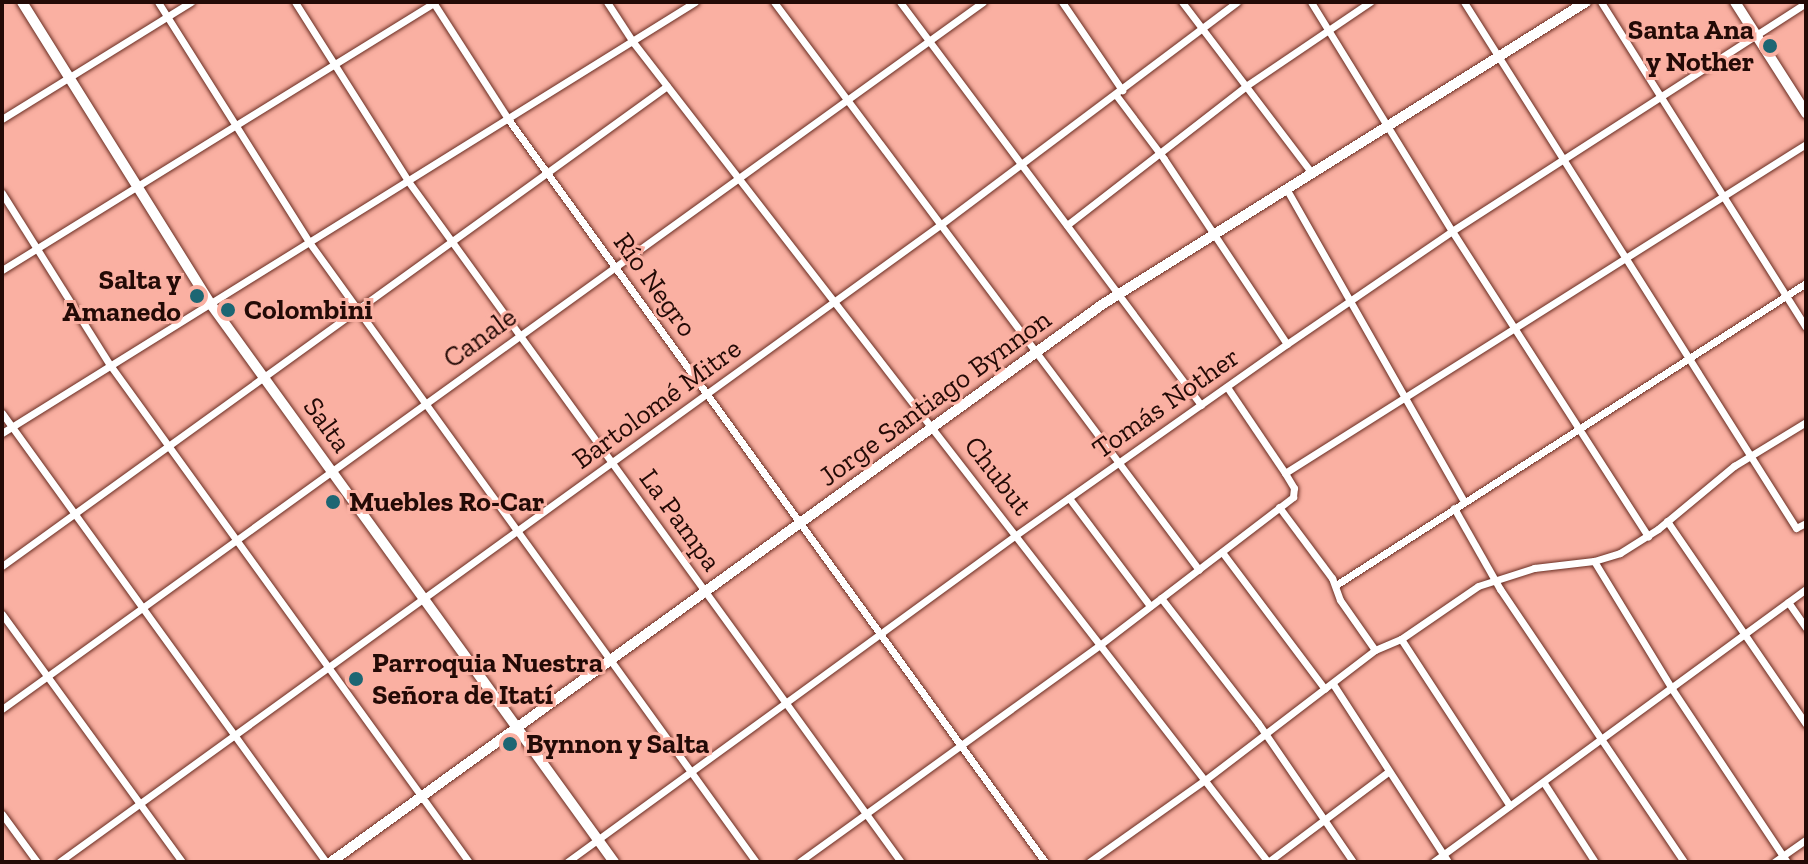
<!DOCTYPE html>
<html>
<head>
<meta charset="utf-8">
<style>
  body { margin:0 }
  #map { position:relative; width:1808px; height:864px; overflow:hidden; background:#fab0a2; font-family:"Zilla Slab",serif }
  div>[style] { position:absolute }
  .roads { filter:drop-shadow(0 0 2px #692d22) drop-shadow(0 0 2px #692d22) }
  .street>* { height:7px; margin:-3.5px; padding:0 3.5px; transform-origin:3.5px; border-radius:3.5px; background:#fff }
  .secondary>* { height:10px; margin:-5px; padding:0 5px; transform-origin:5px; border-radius:5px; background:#fff }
  .dots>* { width:22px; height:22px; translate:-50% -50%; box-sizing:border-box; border:4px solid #fab0a2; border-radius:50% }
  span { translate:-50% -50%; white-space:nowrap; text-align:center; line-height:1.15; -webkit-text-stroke:6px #fab0a2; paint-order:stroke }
  .poi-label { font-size:28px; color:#230a06; font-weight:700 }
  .right { translate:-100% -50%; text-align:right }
  .left { translate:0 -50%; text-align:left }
  .street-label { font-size:28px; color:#230a06 }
  .frame { position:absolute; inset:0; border:4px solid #230a06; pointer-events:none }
</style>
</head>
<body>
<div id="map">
  <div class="roads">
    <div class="street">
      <div style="left:158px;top:2px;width:284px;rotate:57.8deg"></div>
      <div style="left:309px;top:242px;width:764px;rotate:54.21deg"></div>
      <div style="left:295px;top:2px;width:212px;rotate:57.7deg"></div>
      <div style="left:408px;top:181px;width:841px;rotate:54.1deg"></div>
      <div style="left:433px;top:2px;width:139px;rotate:57.3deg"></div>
      <div style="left:508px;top:119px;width:917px;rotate:54.14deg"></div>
      <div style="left:607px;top:2px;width:48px;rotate:57deg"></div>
      <div style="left:633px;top:42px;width:1037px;rotate:52.25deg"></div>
      <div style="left:774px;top:2px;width:709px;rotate:53.19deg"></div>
      <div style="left:900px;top:2px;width:503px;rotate:53.24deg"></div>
      <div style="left:1062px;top:2px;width:107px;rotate:55.7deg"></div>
      <div style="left:1182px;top:2px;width:215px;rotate:52.8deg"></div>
      <div style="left:1311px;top:2px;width:269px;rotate:58.4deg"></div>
      <div style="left:1452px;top:231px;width:363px;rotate:57.3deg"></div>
      <div style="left:1464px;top:2px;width:622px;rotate:57.74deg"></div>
      <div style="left:1796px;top:528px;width:11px;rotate:-27deg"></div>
      <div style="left:1601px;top:2px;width:384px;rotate:57.8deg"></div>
      <div style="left:1116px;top:95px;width:80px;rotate:53.1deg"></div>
      <div style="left:1164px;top:159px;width:222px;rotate:56.4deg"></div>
      <div style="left:2px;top:119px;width:222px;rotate:-31.8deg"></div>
      <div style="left:1287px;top:190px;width:356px;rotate:60.4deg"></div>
      <div style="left:2px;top:193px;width:203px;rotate:57.9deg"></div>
      <div style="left:110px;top:365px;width:613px;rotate:54.16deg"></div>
      <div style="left:1067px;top:225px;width:227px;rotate:-37.8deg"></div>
      <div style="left:1246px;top:86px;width:150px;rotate:-34.1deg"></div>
      <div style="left:2px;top:270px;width:509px;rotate:-31.75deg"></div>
      <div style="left:2px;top:413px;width:554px;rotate:54.19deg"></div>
      <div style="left:2px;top:433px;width:816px;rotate:-31.88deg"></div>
      <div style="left:1285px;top:473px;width:616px;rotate:-32.27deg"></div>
      <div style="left:1069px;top:498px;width:135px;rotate:53.1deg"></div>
      <div style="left:1279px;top:507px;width:89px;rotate:53.3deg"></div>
      <div style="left:1332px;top:578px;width:23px;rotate:70deg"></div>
      <div style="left:1340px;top:600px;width:61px;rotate:55deg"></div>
      <div style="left:1454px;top:508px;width:93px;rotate:60.4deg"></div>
      <div style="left:1500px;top:589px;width:329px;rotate:56deg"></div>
      <div style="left:1667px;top:521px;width:246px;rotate:55.6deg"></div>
      <div style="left:1222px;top:552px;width:171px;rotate:53.1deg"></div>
      <div style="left:1594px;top:561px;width:150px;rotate:58.6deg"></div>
      <div style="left:1672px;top:689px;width:208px;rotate:56.4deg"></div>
      <div style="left:2px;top:566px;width:820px;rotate:-35.82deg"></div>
      <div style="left:1336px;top:585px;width:559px;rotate:-32.72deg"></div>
      <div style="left:1161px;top:598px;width:158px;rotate:52.2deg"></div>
      <div style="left:1258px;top:723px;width:168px;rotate:55.6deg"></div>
      <div style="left:1788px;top:602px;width:32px;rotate:55deg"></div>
      <div style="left:2px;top:614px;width:306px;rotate:54deg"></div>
      <div style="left:1401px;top:639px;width:199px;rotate:56.9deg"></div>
      <div style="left:1333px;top:684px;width:212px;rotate:57.1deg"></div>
      <div style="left:2px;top:709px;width:1209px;rotate:-35.78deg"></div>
      <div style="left:1544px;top:783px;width:94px;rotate:57.2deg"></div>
      <div style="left:2px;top:814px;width:59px;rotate:53.9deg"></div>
      <div style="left:59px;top:862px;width:1087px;rotate:-35.87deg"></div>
      <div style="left:940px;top:225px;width:371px;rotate:-36.9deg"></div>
      <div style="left:567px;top:862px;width:555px;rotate:-36.07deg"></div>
      <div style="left:1016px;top:535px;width:332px;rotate:-35.2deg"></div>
      <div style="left:1287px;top:344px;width:200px;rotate:-34.4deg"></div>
      <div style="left:1452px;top:231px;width:421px;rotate:-32.8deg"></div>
      <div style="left:799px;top:862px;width:372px;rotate:-35.8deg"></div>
      <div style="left:1101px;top:644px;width:242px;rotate:-37.4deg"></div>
      <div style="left:1293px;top:497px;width:9px;rotate:-84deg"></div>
      <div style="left:1294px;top:488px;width:17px;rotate:-121deg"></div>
      <div style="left:1285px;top:473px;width:104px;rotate:-124deg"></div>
      <div style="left:1089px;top:862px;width:142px;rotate:-35.3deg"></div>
      <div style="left:1205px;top:780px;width:214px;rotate:-37.4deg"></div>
      <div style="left:1375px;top:650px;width:28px;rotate:-23deg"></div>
      <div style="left:1401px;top:639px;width:93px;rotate:-34.5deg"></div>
      <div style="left:1478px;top:586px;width:59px;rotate:-17.8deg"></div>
      <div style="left:1534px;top:568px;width:60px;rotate:-6.7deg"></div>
      <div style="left:1594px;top:561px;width:27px;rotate:-17deg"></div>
      <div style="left:1620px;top:553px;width:45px;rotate:-32.3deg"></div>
      <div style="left:1658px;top:529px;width:99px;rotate:-39.7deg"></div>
      <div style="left:1734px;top:466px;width:84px;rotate:-31.4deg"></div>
      <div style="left:1268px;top:862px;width:151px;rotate:-36.9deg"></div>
      <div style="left:1433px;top:862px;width:462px;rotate:-36.2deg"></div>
      <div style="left:1774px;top:862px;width:39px;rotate:-35deg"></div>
    </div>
    <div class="secondary">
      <div style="left:22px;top:2px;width:355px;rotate:58deg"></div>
      <div style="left:210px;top:303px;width:690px;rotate:54.14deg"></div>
      <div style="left:1735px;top:2px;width:132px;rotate:57.4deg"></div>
      <div style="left:331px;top:862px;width:953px;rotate:-35.86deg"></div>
      <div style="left:1103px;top:304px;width:570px;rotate:-32.02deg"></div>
    </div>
  </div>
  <div class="dots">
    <div style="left:1770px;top:46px;background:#1d6673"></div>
    <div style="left:197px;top:296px;background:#1d6673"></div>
    <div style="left:228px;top:310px;background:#1d6673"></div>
    <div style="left:333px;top:502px;background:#1d6673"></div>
    <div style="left:356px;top:679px;background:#1d6673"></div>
    <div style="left:510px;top:744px;background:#1d6673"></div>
  </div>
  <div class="poi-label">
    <span class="right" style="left:1754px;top:46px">Santa Ana<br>y Nother</span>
    <span class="right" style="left:181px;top:296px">Salta y<br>Amanedo</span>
    <span class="left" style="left:244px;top:310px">Colombini</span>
    <span class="left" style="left:349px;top:502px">Muebles Ro-Car</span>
    <span class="left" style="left:372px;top:679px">Parroquia Nuestra<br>Señora de Itatí</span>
    <span class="left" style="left:526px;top:744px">Bynnon y Salta</span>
  </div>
  <div class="street-label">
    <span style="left:655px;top:285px;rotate:54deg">Río Negro</span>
    <span style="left:480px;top:338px;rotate:-36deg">Canale</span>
    <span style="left:935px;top:398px;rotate:-36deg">Jorge Santiago Bynnon</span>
    <span style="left:1166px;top:403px;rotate:-35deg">Tomás Nother</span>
    <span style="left:657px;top:404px;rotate:-36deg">Bartolomé Mitre</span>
    <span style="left:327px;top:425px;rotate:54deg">Salta</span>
    <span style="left:998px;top:476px;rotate:52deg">Chubut</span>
    <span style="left:680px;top:520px;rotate:54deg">La Pampa</span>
  </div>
  <div class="frame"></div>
</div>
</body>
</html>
